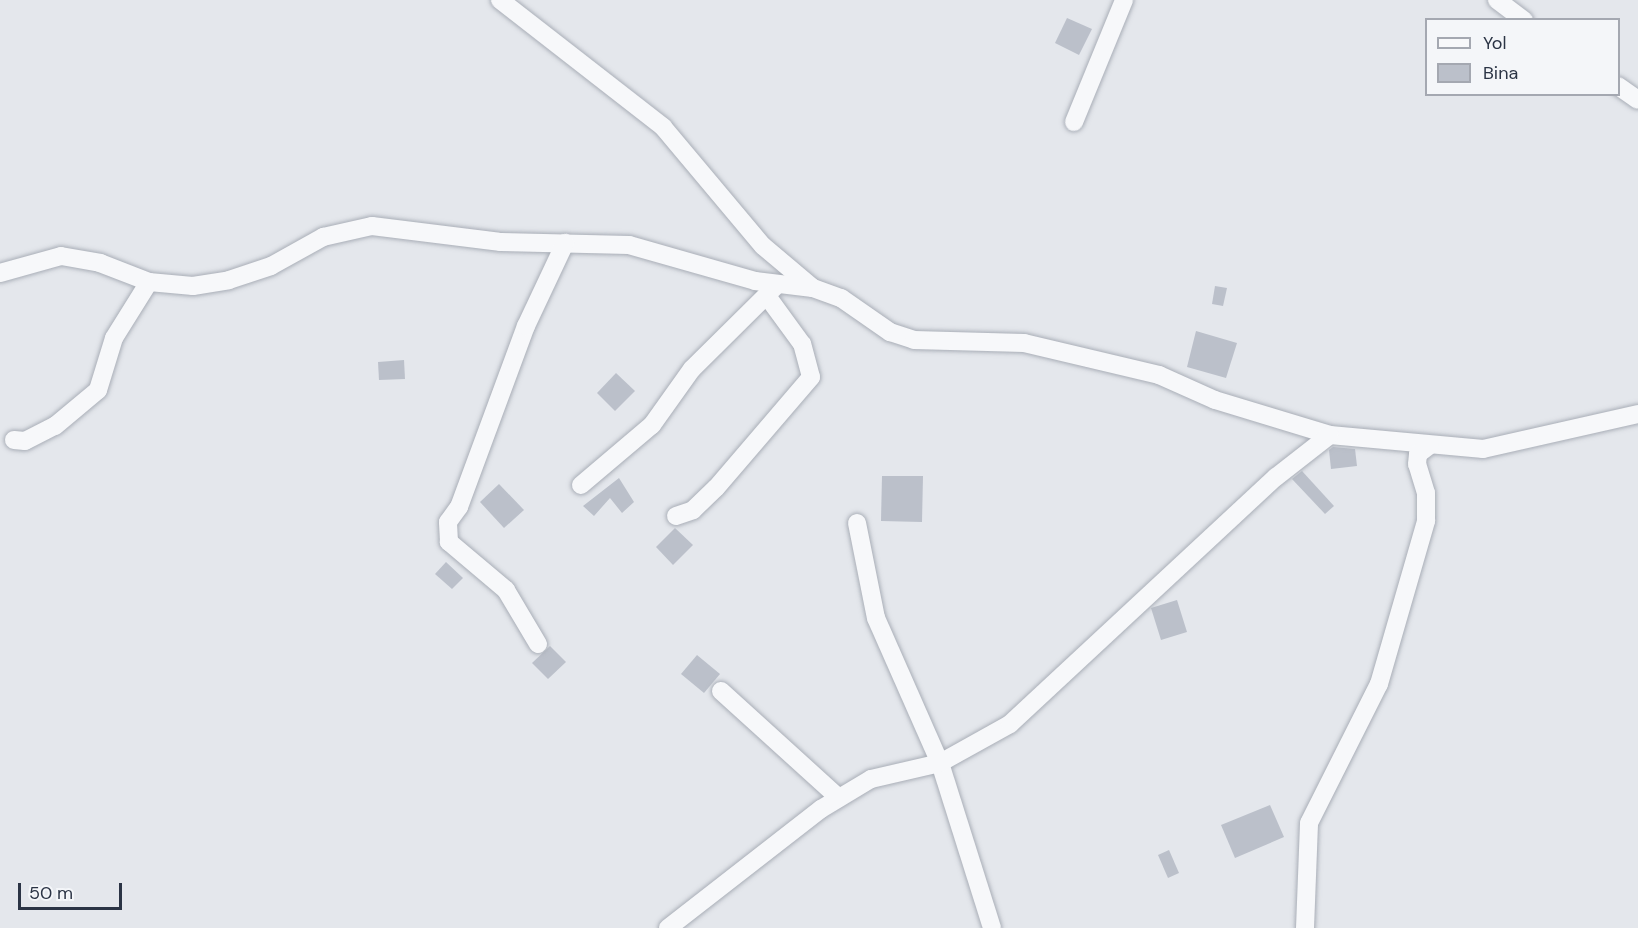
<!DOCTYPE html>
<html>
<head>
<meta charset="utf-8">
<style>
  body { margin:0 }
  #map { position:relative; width:1638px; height:928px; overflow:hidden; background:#e4e7ec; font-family:"DM Sans",sans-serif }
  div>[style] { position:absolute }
  .building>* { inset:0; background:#bbc0ca }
  .roads { filter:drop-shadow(0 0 2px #a9aeb7) drop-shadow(0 0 2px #a9aeb7) }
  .minor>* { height:18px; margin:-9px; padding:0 9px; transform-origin:9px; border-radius:9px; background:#f7f8fa }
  span { translate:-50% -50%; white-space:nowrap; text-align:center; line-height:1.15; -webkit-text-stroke:4.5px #f4f6f9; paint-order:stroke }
  .legend { position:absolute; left:1425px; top:18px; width:195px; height:78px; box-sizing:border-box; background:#f4f6f9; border:2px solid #a4a8b1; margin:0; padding:8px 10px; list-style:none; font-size:18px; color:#2b3445 }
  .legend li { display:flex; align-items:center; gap:12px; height:30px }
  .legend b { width:30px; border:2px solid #a4a8b1 }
  .scale { position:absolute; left:18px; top:883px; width:104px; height:27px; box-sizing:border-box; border:3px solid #2b3445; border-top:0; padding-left:8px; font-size:18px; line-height:21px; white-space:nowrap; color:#2b3445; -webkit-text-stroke:4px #f4f6f9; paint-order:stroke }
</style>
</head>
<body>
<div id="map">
  <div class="building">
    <div style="clip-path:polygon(1067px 18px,1092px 29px,1079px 55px,1055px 43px)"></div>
    <div style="clip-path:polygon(1215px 286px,1227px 288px,1223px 306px,1212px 304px)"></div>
    <div style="clip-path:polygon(1196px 331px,1237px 343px,1226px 378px,1187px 367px)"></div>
    <div style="clip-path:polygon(404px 360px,405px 379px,379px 380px,378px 362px)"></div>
    <div style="clip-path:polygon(616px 373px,635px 391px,615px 411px,597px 393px)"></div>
    <div style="clip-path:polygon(1333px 447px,1355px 449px,1357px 466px,1331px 469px,1329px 450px)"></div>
    <div style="clip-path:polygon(1302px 471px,1334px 506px,1325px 514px,1292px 479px)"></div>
    <div style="clip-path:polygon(882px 476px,923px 476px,922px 522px,881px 521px)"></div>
    <div style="clip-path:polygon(619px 478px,634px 502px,622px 513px,610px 498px,594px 516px,583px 506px)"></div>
    <div style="clip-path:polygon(499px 484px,524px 510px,504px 528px,480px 502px)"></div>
    <div style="clip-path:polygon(675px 528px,693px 545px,673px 565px,656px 547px)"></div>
    <div style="clip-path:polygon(446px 562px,463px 578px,452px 589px,435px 574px)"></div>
    <div style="clip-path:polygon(1177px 600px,1187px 632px,1161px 640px,1151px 608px)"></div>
    <div style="clip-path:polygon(550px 646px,566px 662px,548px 679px,532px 663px)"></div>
    <div style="clip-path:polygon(697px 655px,720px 674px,704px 693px,681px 674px)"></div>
    <div style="clip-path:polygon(1270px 805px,1284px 837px,1235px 858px,1221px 825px)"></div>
    <div style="clip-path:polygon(1169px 850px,1179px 873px,1168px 878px,1158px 855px)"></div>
  </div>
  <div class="roads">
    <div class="minor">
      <div style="left:500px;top:0;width:207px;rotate:37.9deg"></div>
      <div style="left:663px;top:127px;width:155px;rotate:50deg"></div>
      <div style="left:763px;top:246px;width:65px;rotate:40deg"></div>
      <div style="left:1497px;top:0;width:34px;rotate:37deg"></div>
      <div style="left:1618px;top:86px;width:24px;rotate:35deg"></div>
      <div style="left:1074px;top:122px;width:132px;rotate:-67.7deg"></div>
      <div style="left:0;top:273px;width:63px;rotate:-15.6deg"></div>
      <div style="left:61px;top:256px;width:40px;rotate:10deg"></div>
      <div style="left:100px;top:263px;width:53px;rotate:21.2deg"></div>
      <div style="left:149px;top:282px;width:44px;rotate:5.2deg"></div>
      <div style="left:193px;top:286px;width:36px;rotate:-9deg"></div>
      <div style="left:229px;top:280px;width:44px;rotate:-18.4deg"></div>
      <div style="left:271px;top:266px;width:60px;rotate:-29.1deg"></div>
      <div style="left:323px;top:237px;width:50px;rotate:-12.7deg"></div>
      <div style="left:372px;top:226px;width:130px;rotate:7.1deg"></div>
      <div style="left:501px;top:242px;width:128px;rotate:1.3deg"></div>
      <div style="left:629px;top:245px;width:131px;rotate:15.9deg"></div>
      <div style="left:755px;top:281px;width:58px;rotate:6.9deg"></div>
      <div style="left:813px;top:288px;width:30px;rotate:20deg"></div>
      <div style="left:841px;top:298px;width:60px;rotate:34.8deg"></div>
      <div style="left:890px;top:332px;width:25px;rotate:18deg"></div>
      <div style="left:914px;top:340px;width:110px;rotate:1.6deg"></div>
      <div style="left:1024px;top:343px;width:139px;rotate:13.3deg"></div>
      <div style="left:1159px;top:375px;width:61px;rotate:24.1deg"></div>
      <div style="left:1215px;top:400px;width:120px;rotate:16.9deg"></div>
      <div style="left:1330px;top:435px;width:154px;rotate:5.2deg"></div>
      <div style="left:1483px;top:449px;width:159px;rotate:-12.7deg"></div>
      <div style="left:14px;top:440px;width:11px;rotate:5deg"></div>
      <div style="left:25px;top:441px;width:34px;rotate:-27deg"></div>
      <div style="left:55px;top:426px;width:56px;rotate:-39.9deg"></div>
      <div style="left:98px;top:390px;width:54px;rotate:-72.9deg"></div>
      <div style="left:114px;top:338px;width:66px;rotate:-58deg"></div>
      <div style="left:581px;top:485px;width:93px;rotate:-40.2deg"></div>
      <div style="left:652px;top:425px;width:69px;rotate:-54.5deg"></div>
      <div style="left:692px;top:369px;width:117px;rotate:-44.7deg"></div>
      <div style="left:676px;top:516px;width:18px;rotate:-19deg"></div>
      <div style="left:693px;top:510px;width:32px;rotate:-44deg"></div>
      <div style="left:716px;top:488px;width:146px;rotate:-49.4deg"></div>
      <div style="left:811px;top:377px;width:34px;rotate:-105deg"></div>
      <div style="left:802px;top:344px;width:59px;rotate:-126.1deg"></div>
      <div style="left:857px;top:523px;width:97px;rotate:78.7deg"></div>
      <div style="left:876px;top:618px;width:158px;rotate:66.2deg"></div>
      <div style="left:940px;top:763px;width:173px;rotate:72.5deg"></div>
      <div style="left:538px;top:644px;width:63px;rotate:-120.7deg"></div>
      <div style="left:506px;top:590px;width:75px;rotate:-139.9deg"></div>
      <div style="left:449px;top:542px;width:20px;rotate:-93deg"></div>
      <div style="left:448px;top:522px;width:19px;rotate:-54deg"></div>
      <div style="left:459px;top:507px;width:193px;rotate:-69.7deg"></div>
      <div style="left:526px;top:326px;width:92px;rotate:-64.8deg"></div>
      <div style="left:721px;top:691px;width:159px;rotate:42.2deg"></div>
      <div style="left:668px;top:928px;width:194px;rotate:-37.9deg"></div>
      <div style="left:821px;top:809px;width:58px;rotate:-31deg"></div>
      <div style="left:871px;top:779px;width:71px;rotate:-13.1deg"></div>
      <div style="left:940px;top:763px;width:80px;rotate:-29.1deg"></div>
      <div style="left:1010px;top:724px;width:363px;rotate:-42.9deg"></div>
      <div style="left:1276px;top:477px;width:68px;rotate:-37.9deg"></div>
      <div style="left:1305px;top:928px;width:105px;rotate:-87.8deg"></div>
      <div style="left:1309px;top:823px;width:156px;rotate:-63.3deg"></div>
      <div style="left:1379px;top:684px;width:170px;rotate:-73.9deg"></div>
      <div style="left:1426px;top:521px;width:28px;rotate:-90deg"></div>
      <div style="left:1426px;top:493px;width:30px;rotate:-107deg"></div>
      <div style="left:1417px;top:464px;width:10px;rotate:-84deg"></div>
      <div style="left:1418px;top:454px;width:15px;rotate:-37deg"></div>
    </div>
  </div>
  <ul class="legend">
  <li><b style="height:8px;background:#f7f8fa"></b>Yol</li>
  <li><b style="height:16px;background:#bbc0ca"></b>Bina</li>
  </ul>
  <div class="scale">50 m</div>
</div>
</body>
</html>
